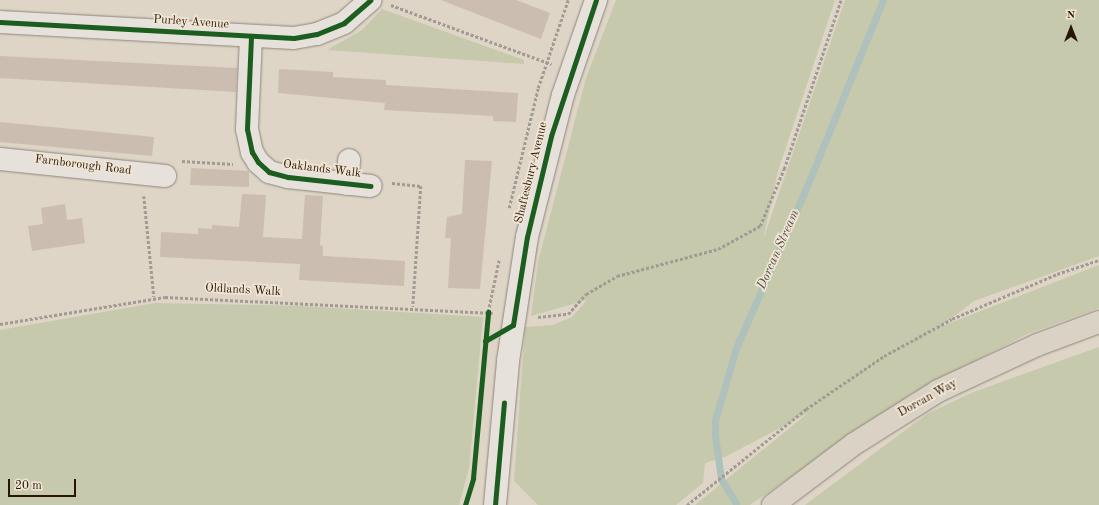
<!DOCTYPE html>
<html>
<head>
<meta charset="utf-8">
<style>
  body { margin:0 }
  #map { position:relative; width:1099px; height:505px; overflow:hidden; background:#ded5c7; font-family:"Old Standard TT",serif }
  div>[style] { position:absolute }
  .green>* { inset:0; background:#c6c9ab }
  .stream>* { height:7px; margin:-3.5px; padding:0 3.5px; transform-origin:3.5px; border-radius:3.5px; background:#aec1bc }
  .building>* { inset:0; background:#cbbdb0 }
  .path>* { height:2.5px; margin-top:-1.25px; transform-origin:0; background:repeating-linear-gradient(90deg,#a19b94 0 3px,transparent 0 5px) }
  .roads { filter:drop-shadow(0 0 1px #8e867c) drop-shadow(0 0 1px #8e867c) }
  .minor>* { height:22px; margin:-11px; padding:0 11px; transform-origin:11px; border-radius:11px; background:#e6e1da }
  .major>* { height:22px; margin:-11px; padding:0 11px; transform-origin:11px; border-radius:11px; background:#d9d2c5 }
  .cycleway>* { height:5px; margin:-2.5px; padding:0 2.5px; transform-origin:2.5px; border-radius:2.5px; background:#1b5e20 }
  span { translate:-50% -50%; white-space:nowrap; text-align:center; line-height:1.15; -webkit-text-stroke:3.5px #f0e5d4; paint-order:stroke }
  .street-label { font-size:12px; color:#291505 }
  .water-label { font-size:13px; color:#504e44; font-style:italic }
  .north { position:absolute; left:1051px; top:8px; width:40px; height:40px; -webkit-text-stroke:3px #f0e5d4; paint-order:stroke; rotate:0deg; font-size:11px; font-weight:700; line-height:16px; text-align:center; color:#291505 }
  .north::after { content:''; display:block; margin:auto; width:14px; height:18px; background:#291505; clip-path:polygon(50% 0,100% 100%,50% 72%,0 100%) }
  .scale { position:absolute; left:8px; top:479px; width:68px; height:18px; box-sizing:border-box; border:2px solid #291505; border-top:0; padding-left:5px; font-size:12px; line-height:14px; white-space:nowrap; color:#291505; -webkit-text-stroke:3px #f0e5d4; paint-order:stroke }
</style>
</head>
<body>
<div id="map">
  <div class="green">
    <div style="clip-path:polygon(616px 0,835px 0,778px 171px,763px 240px,845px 0,1099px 0,1099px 256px,974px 301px,940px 327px,1099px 265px,1099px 308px,1027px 334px,911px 394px,750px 505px,695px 505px,808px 413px,727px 456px,705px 463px,703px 483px,676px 505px,538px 505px,514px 481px,525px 327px,553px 325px,572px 317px,587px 300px,531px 316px,538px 262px,586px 78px)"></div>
    <div style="clip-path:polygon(382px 9px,524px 60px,524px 64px,327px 50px,362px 30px)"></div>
    <div style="clip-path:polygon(155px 303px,302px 306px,483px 317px,469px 468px,459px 505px,0 505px,0 330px)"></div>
    <div style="clip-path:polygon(1099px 347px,1099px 505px,805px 505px,927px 414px,971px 393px)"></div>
  </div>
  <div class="stream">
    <div style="left:736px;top:503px;width:28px;rotate:-122deg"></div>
    <div style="left:721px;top:479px;width:44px;rotate:-97.8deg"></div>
    <div style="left:715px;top:435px;width:15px;rotate:-90deg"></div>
    <div style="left:715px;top:420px;width:75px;rotate:-73.7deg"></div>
    <div style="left:736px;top:348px;width:171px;rotate:-66.3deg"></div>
    <div style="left:805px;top:191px;width:206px;rotate:-67.8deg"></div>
  </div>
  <div class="building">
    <div style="clip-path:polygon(441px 0,516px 0,550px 13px,541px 39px)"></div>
    <div style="clip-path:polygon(0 56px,237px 68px,236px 92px,0 78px)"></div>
    <div style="clip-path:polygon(279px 69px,333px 72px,333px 77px,386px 80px,386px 85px,518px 93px,516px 122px,493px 121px,493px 116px,384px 110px,385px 103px,278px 93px)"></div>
    <div style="clip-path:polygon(0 122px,154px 137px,152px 156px,0 142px)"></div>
    <div style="clip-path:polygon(465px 160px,492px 161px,480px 289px,448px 288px,451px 238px,445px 238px,447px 217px,462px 214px)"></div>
    <div style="clip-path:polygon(191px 168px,249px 171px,249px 187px,190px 185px)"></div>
    <div style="clip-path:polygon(242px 194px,266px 195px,263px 237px,302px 239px,305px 195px,323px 196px,320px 245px,323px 246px,323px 256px,405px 261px,404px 286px,299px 280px,300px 264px,160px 257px,161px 232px,198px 234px,198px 228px,212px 229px,212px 225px,239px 227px)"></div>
    <div style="clip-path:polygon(65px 204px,67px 220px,82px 218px,85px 243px,32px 251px,28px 226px,43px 224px,41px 208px)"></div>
  </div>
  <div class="path">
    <div style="left:391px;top:5px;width:171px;rotate:20.2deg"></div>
    <div style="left:182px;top:161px;width:51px;rotate:3.4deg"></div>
    <div style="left:392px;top:183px;width:29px;rotate:6deg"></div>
    <div style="left:421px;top:186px;width:121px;rotate:93.8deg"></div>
    <div style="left:144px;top:196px;width:101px;rotate:84.3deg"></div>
    <div style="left:509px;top:208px;width:123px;rotate:-76.4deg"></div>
    <div style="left:538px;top:88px;width:93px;rotate:-71.2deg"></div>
    <div style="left:488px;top:312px;width:53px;rotate:-78.1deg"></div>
    <div style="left:538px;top:317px;width:30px;rotate:-6deg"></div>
    <div style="left:568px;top:314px;width:27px;rotate:-48deg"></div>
    <div style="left:586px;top:294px;width:36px;rotate:-30deg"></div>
    <div style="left:617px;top:276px;width:105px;rotate:-15deg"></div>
    <div style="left:718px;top:249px;width:48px;rotate:-28.7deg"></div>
    <div style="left:760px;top:226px;width:62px;rotate:-67.2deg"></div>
    <div style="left:784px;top:169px;width:178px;rotate:-71.4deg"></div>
    <div style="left:0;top:324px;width:167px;rotate:-9.3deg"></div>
    <div style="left:165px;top:297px;width:328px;rotate:2.8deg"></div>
    <div style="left:687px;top:505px;width:153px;rotate:-38.9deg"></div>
    <div style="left:806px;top:409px;width:94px;rotate:-34.2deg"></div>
    <div style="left:884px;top:356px;width:77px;rotate:-28.6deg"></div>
    <div style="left:952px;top:319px;width:114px;rotate:-23.2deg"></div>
    <div style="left:1057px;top:274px;width:44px;rotate:-18.4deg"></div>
  </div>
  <div class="roads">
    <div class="minor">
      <div style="left:0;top:22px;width:294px;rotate:3.1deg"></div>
      <div style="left:294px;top:38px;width:23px;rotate:-10deg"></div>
      <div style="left:317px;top:34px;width:29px;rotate:-22deg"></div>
      <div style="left:344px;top:23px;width:35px;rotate:-41deg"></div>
      <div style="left:251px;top:37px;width:92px;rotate:92.5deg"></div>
      <div style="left:247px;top:129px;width:24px;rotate:78deg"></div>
      <div style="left:252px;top:152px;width:12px;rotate:59deg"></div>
      <div style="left:258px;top:162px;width:15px;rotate:42deg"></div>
      <div style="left:269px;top:172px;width:20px;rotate:15deg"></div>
      <div style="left:288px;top:177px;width:83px;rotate:6.2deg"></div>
      <div style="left:0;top:159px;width:166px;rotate:5.9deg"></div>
      <div style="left:347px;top:184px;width:24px;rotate:-85deg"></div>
      <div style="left:495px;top:505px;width:145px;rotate:-84.8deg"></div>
      <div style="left:508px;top:361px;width:125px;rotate:-81.3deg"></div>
      <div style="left:527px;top:237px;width:146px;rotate:-75.8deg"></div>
      <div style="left:563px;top:95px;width:101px;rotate:-70.8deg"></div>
    </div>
    <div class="major">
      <div style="left:773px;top:505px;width:101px;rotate:-37deg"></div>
      <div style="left:854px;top:444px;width:99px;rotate:-32.2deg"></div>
      <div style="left:938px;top:391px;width:109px;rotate:-24.9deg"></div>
      <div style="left:1037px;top:345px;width:66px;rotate:-20.4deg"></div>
    </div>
  </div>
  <div class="cycleway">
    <div style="left:0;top:22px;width:294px;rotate:3.1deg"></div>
    <div style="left:294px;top:38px;width:23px;rotate:-10deg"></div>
    <div style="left:317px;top:34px;width:29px;rotate:-22deg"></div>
    <div style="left:344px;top:23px;width:35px;rotate:-41deg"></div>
    <div style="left:251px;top:37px;width:92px;rotate:92.5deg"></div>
    <div style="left:247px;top:129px;width:24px;rotate:78deg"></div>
    <div style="left:252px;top:152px;width:12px;rotate:59deg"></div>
    <div style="left:258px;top:162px;width:15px;rotate:42deg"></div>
    <div style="left:269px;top:172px;width:20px;rotate:15deg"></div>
    <div style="left:288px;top:177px;width:83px;rotate:6.2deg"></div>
    <div style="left:485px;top:341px;width:32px;rotate:-30deg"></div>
    <div style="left:513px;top:325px;width:89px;rotate:-81deg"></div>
    <div style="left:527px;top:237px;width:104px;rotate:-76.6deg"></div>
    <div style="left:551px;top:136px;width:143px;rotate:-71.7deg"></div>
    <div style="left:465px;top:505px;width:28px;rotate:-73deg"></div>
    <div style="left:473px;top:478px;width:167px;rotate:-84.8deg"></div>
    <div style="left:495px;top:505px;width:103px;rotate:-85deg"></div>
  </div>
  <div class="street-label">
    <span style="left:191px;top:23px;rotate:4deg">Purley Avenue</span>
    <span style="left:83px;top:166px;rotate:7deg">Farnborough Road</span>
    <span style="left:322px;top:170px;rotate:7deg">Oaklands Walk</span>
    <span style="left:532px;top:173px;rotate:-76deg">Shaftesbury Avenue</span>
    <span style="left:243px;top:291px;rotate:3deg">Oldlands Walk</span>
    <span style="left:928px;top:399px;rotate:-29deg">Dorcan Way</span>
  </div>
  <div class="water-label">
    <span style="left:779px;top:250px;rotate:-66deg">Dorcan Stream</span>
  </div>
  <div class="north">N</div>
  <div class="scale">20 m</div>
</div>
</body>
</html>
